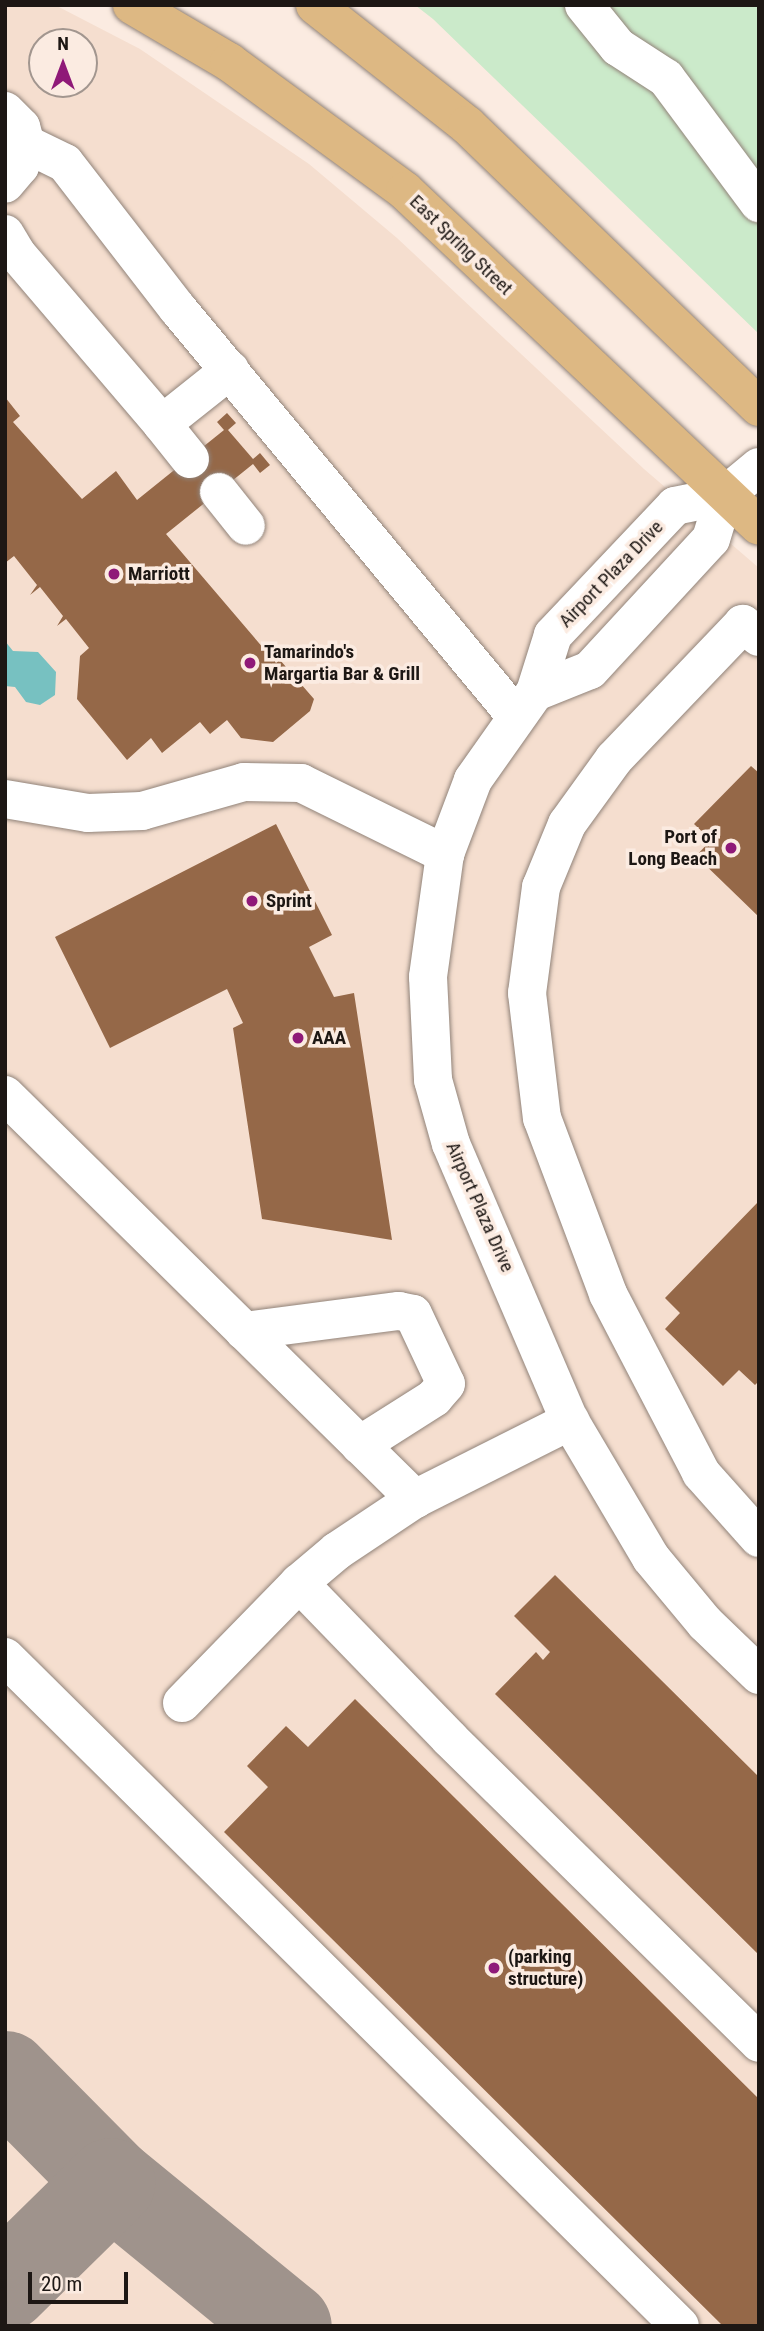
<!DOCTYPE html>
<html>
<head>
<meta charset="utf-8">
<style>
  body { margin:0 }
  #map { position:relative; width:764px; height:2331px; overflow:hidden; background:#fbebe1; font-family:"Roboto Condensed",sans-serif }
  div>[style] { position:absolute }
  .built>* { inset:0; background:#f5decf }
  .green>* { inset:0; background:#cbeaca }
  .water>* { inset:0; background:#77c1c1 }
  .taxiway>* { height:89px; margin:-44.5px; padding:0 44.5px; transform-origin:44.5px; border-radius:44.5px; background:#9f938c }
  .building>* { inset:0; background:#956848 }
  .roads { filter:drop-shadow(0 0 2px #918379) drop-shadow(0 0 2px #918379) }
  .minor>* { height:38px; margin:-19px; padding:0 19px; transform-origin:19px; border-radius:19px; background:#fff }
  .major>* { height:38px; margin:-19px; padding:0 19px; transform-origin:19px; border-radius:19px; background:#ddb883 }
  .dots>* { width:19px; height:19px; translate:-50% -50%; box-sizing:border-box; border:4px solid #fbebe1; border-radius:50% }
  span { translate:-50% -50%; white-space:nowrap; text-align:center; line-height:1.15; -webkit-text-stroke:7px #fbebe1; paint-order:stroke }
  .street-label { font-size:19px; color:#1d1714 }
  .poi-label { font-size:19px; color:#1d1714; font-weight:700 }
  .left { translate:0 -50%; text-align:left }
  .right { translate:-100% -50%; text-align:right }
  .frame { position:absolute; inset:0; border:7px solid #1d1714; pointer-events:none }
  .north { position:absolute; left:28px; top:28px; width:70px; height:70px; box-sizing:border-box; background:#fbebe1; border:2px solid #a2968f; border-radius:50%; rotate:0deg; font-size:19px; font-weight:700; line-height:28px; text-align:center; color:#1d1714 }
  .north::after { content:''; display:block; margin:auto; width:24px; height:32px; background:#8f1978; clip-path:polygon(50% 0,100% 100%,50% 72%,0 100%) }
  .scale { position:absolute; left:28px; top:2272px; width:100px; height:32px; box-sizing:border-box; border:4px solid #1d1714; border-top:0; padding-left:9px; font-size:21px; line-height:24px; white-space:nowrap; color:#1d1714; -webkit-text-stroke:5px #fbebe1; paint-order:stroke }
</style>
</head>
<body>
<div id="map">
  <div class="built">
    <div style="clip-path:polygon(evenodd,5px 5px,55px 5px,140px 49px,309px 164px,397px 238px,644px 469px,759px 568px,759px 2326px,5px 2326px,5px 5px,42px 42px,84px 42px,84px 84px,42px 84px,42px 42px)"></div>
  </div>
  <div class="green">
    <div style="clip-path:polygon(415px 5px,759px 5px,759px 334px,433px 19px)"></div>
  </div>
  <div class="water">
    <div style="clip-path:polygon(5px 641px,13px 651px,38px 652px,56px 672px,55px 695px,40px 705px,26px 702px,15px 687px,5px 686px)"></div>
  </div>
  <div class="taxiway">
    <div style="left:5px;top:2075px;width:151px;rotate:45.3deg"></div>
    <div style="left:111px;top:2182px;width:227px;rotate:39.3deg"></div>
    <div style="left:5px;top:2286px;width:148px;rotate:-44.5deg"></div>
  </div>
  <div class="building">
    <div style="clip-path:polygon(5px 397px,20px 416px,13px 422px,82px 499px,116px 471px,137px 500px,224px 430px,217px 422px,227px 413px,236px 423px,228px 430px,253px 459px,260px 453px,270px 465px,260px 473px,253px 464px,166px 534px,276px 663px,280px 660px,314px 699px,310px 711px,273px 742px,241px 738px,227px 720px,210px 734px,200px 722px,162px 753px,151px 738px,127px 760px,77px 699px,80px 656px,89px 648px,66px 619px,57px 626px,63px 616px,40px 587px,30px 595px,37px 585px,14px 556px,5px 563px)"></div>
    <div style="clip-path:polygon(751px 766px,759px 773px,759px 917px,696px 856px,711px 840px,694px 824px)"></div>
    <div style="clip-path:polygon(276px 824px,332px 935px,309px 947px,334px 997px,354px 993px,392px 1240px,262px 1219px,233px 1028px,243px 1023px,227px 989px,110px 1048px,55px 937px)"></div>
    <div style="clip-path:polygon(759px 1201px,759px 1381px,755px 1385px,739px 1370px,723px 1386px,665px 1329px,680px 1313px,665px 1298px)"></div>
    <div style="clip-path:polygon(555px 1575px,759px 1777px,759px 1955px,495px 1694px,536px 1652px,543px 1660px,550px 1652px,514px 1616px)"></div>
    <div style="clip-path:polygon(355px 1699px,759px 2099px,759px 2326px,723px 2326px,224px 1832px,268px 1787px,247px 1766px,286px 1726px,308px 1747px)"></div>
  </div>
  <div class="roads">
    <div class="minor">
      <div style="left:584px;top:5px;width:54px;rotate:51deg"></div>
      <div style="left:618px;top:47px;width:57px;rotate:32.9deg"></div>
      <div style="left:666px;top:78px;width:156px;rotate:53.4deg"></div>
      <div style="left:5px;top:111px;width:23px;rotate:45deg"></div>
      <div style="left:21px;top:127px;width:18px;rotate:74deg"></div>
      <div style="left:26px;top:144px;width:23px;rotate:105deg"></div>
      <div style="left:20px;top:166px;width:23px;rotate:130deg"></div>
      <div style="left:26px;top:144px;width:43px;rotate:26deg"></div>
      <div style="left:65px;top:163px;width:185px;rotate:52.3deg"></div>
      <div style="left:178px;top:309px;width:528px;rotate:50.31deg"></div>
      <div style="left:5px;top:234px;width:23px;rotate:59deg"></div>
      <div style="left:17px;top:254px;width:223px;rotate:49.5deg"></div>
      <div style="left:190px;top:459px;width:45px;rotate:-128.7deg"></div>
      <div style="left:162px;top:424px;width:87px;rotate:-38.5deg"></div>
      <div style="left:759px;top:467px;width:45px;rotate:140.4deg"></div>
      <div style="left:724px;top:496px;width:50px;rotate:168.5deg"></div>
      <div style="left:675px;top:506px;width:178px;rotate:133.4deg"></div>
      <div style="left:553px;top:635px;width:60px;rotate:107.5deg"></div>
      <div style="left:535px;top:692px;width:108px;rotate:125.2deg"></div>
      <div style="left:473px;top:780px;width:79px;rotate:110.7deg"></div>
      <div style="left:445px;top:854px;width:124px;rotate:97.9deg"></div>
      <div style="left:428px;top:977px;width:103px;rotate:87.2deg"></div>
      <div style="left:433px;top:1080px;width:66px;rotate:74.3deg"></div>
      <div style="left:451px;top:1144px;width:301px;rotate:66.8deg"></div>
      <div style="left:570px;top:1421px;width:159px;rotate:59.4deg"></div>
      <div style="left:651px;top:1558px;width:85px;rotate:50.3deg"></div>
      <div style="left:705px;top:1623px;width:75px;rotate:43.9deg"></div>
      <div style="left:219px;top:492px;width:43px;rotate:51.5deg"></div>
      <div style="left:759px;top:637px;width:21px;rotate:-141deg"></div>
      <div style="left:743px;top:624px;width:187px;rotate:133.7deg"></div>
      <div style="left:614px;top:759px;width:80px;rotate:125.9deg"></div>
      <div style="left:567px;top:824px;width:68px;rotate:112.4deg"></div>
      <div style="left:541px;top:887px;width:107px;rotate:97.5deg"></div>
      <div style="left:527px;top:993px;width:126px;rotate:83.2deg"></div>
      <div style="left:542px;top:1118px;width:188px;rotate:69.4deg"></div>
      <div style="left:608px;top:1294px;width:202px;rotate:62.5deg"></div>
      <div style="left:701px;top:1473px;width:87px;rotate:48.3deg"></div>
      <div style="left:535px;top:692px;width:59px;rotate:-21.8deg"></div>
      <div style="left:590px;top:670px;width:178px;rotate:-47.3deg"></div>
      <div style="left:711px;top:539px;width:45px;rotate:-73.2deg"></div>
      <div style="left:5px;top:799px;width:84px;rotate:9.6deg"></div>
      <div style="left:88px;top:813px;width:54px;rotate:-2.1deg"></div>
      <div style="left:142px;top:811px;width:106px;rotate:-15.9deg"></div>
      <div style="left:244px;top:782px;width:57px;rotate:1deg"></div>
      <div style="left:301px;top:783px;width:161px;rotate:26.2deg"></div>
      <div style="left:5px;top:1095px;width:576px;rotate:44.58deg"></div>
      <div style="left:244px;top:1331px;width:156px;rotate:-7.4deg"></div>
      <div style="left:399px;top:1311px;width:14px;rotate:12deg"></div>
      <div style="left:413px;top:1314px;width:77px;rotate:64.8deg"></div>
      <div style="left:446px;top:1384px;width:18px;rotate:131deg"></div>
      <div style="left:434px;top:1398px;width:88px;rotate:147.6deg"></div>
      <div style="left:299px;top:1583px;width:216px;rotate:45.9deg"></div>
      <div style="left:449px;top:1738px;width:435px;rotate:44.5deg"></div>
      <div style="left:5px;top:1657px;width:950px;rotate:44.74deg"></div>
      <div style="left:182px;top:1703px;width:168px;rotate:-45.7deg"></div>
      <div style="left:299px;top:1583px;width:50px;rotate:-40.1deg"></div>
      <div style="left:337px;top:1551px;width:94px;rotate:-33.7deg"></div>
      <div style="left:415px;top:1499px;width:174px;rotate:-26.7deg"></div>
    </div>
    <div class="major">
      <div style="left:132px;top:5px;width:113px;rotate:30.4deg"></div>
      <div style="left:229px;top:62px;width:218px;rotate:36.2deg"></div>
      <div style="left:405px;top:191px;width:487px;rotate:43.4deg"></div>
      <div style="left:315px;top:5px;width:194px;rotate:38.3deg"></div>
      <div style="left:467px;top:125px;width:406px;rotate:44deg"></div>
    </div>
  </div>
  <div class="dots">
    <div style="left:114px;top:574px;background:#8f1978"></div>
    <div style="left:250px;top:663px;background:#8f1978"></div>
    <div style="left:731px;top:848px;background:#8f1978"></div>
    <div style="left:252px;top:901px;background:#8f1978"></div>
    <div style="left:298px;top:1038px;background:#8f1978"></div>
    <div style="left:494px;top:1968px;background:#8f1978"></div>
  </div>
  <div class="street-label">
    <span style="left:461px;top:245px;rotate:44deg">East Spring Street</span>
    <span style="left:611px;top:574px;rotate:-46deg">Airport Plaza Drive</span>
    <span style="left:480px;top:1207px;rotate:66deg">Airport Plaza Drive</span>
  </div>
  <div class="poi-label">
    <span class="left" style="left:128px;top:574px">Marriott</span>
    <span class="left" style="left:264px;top:663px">Tamarindo's<br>Margartia Bar &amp; Grill</span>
    <span class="right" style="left:717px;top:848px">Port of<br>Long Beach</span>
    <span class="left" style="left:266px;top:901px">Sprint</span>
    <span class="left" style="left:312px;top:1038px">AAA</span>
    <span class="left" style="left:508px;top:1968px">(parking<br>structure)</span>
  </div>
  <div class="frame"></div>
  <div class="north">N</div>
  <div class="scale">20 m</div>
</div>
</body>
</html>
